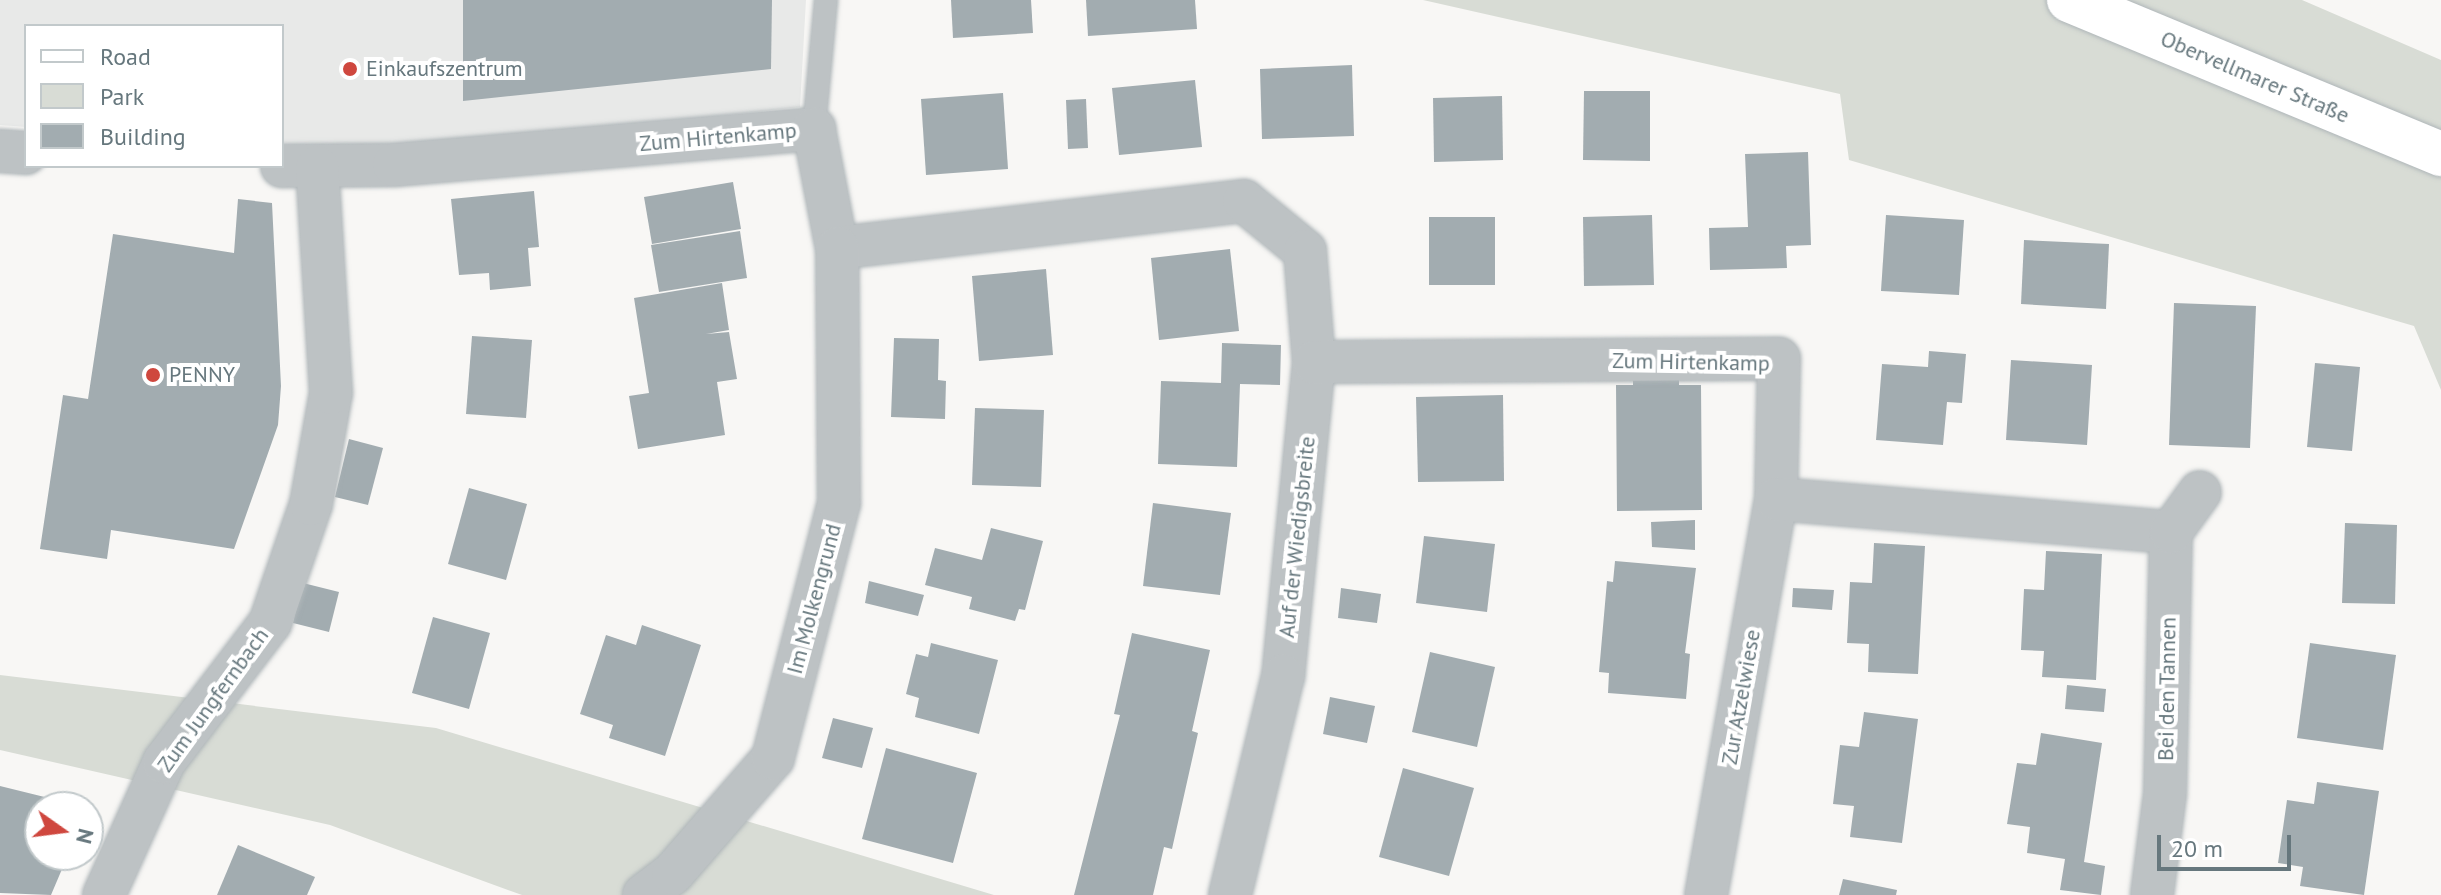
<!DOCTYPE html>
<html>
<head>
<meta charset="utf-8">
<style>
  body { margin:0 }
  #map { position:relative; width:2441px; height:895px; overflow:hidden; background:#f8f7f5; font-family:"PT Sans",sans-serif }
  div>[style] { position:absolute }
  .built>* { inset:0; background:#e8e9e8 }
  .green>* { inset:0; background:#d8dcd5 }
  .building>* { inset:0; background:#a2acb0 }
  .roads { filter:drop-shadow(0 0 2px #afb6b9) drop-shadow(0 0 2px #afb6b9) }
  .lane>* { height:22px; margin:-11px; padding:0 11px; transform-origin:11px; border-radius:11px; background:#bdc2c4 }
  .street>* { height:42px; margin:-21px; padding:0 21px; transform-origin:21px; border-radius:21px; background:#bdc2c4 }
  .secondary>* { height:44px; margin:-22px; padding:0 22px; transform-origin:22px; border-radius:22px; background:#fff }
  .dots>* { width:22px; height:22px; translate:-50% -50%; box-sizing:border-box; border:4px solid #fff; border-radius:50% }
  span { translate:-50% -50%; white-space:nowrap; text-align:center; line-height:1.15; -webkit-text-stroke:8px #fff; paint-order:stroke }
  .poi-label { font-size:22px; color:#66777d }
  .left { translate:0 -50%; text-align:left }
  .street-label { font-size:22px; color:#66777d }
  .legend { position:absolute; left:24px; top:24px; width:260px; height:144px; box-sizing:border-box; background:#fff; border:2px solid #c2c9cb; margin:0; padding:10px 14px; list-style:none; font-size:24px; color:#66777d }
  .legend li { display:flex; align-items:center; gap:16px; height:40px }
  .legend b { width:40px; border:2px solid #c2c9cb }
  .north { position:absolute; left:24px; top:791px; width:80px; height:80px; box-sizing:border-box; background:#fff; border:2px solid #c2c9cb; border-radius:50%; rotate:104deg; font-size:22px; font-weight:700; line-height:32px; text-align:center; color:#66777d }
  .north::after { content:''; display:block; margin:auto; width:28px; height:36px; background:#cf473e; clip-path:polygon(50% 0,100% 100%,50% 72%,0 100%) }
  .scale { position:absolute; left:2157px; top:835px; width:134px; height:36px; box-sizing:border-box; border:4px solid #66777d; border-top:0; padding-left:10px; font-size:24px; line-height:28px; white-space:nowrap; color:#66777d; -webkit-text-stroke:6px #fff; paint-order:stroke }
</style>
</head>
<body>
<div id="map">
  <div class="built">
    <div style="clip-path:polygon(0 0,806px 0,800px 107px,385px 152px,282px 145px,282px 26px,26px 26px,26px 127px,0 125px)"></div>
  </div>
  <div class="green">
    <div style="clip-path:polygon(1423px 0,2302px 0,2441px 60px,2441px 390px,2414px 326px,1849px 160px,1840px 94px)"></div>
    <div style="clip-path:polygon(0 675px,436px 728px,994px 895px,522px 895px,330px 825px,0 750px)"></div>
  </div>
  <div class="building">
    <div style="clip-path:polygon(463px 0,772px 0,771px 69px,463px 101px)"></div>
    <div style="clip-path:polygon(951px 0,1031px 0,1033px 33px,953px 38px)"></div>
    <div style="clip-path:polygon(1086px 0,1195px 0,1197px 29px,1088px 36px)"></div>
    <div style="clip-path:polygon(1352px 65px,1354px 136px,1262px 139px,1260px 69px)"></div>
    <div style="clip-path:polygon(1195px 80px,1202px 147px,1119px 155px,1112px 88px)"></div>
    <div style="clip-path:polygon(1584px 91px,1650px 91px,1650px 161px,1583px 160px)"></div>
    <div style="clip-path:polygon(1003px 93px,1008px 169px,926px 175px,921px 99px)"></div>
    <div style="clip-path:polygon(1502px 96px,1503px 160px,1434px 162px,1433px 98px)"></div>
    <div style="clip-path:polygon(1086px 99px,1088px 148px,1068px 149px,1066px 100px)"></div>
    <div style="clip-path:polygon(1808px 152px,1811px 245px,1786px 246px,1787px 268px,1710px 270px,1709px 228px,1748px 227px,1745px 154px)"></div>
    <div style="clip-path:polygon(733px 182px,741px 229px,652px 244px,644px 197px)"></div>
    <div style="clip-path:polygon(534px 191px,539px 247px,528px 248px,531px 286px,490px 290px,489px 273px,459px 275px,451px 199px)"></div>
    <div style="clip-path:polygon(238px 199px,272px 203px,281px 386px,278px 425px,234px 549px,111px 530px,107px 559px,40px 549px,63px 395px,88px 399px,113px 234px,234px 253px)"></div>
    <div style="clip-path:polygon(1652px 215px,1654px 285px,1584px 286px,1583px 217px)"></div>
    <div style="clip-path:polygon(1886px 215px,1964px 220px,1959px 295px,1881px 291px)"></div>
    <div style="clip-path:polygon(1429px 217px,1495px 217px,1495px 285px,1429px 285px)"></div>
    <div style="clip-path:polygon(740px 231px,747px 278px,659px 292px,651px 245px)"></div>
    <div style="clip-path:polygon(2024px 240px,2109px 244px,2106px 309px,2021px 304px)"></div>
    <div style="clip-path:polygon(1230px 249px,1239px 331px,1159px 340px,1151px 258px)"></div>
    <div style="clip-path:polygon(1046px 269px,1053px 355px,979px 361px,972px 276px)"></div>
    <div style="clip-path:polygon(722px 283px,729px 330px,706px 334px,729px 332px,737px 379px,717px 382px,725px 435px,638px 449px,629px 396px,649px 393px,634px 298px)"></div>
    <div style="clip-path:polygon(2174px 303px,2256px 306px,2250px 448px,2169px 445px)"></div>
    <div style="clip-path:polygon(472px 336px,532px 340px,526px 418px,466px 414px)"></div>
    <div style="clip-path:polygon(894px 338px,939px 339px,938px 380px,946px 381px,945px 419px,891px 417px)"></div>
    <div style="clip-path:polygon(1222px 343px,1281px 345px,1280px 385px,1240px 384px,1237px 467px,1158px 464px,1161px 381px,1221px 383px)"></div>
    <div style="clip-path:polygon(1929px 351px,1966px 354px,1962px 403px,1947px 402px,1943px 445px,1876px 440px,1882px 364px,1928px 367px)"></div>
    <div style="clip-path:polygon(2011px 360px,2092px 365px,2087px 445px,2006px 440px)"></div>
    <div style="clip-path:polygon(2315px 363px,2360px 367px,2352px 451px,2307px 447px)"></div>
    <div style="clip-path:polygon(1633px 377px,1679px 377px,1679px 385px,1701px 385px,1702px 510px,1617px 511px,1616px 385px,1633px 385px)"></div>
    <div style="clip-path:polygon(1503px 395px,1504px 481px,1418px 482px,1416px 397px)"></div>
    <div style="clip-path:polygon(975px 408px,1044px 410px,1041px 487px,972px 485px)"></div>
    <div style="clip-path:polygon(349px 439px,383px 448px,368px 505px,335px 497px)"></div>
    <div style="clip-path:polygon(469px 488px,527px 504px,506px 580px,448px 564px)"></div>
    <div style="clip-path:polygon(1153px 503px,1231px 513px,1220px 595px,1143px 586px)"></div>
    <div style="clip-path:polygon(1695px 520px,1695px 550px,1652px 547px,1651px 522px)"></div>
    <div style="clip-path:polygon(2345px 523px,2397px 525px,2395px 604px,2342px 603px)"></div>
    <div style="clip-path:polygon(991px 528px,1043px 541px,1025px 610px,1019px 609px,1015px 621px,969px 609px,972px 597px,925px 585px,935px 548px,982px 560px)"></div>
    <div style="clip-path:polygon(1424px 536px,1495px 544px,1487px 612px,1416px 603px)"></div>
    <div style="clip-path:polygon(1874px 543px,1925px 546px,1918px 674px,1868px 672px,1869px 644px,1847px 643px,1850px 582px,1872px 583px)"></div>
    <div style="clip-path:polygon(2046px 551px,2102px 554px,2096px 680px,2042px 677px,2044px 651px,2021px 650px,2024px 589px,2044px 590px)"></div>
    <div style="clip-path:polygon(1615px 561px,1696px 568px,1685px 653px,1690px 654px,1686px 699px,1608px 693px,1609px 673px,1599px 672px,1607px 581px,1613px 582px)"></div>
    <div style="clip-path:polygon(869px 581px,924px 595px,918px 616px,865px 603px)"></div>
    <div style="clip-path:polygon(303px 583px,339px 592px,329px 632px,293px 623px)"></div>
    <div style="clip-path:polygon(1341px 588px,1381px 594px,1377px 623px,1338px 618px)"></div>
    <div style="clip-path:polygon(1793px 588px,1834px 590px,1832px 610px,1792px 607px)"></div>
    <div style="clip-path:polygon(433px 617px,490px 633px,469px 709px,412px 693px)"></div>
    <div style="clip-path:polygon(642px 625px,701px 645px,665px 756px,609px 738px,613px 725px,580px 714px,606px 635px,636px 645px)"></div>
    <div style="clip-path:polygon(1132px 633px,1210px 650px,1192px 731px,1198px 733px,1172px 849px,1164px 847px,1153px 895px,1074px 895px,1120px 715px,1114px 714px)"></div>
    <div style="clip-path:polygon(931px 643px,998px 660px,979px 734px,915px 717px,919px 698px,906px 694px,916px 654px,928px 657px)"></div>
    <div style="clip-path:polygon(2310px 643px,2396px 655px,2383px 750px,2297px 738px)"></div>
    <div style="clip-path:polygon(1430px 652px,1495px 667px,1477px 747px,1412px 732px)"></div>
    <div style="clip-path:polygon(2067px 685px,2106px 689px,2104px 712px,2065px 709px)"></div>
    <div style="clip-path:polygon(1330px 697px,1375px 706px,1367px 743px,1323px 734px)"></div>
    <div style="clip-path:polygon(1864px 712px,1918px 719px,1902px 843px,1850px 837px,1854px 806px,1833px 804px,1840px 745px,1859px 747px)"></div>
    <div style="clip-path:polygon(833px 718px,873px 728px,862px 768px,822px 758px)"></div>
    <div style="clip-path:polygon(2041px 733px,2102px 743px,2084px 862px,2105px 866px,2101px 895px,2060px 890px,2065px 859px,2027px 853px,2030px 827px,2007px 824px,2017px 763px,2036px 765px)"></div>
    <div style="clip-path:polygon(886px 748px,977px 773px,953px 863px,862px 839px)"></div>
    <div style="clip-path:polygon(1403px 768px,1474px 788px,1449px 876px,1379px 857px)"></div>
    <div style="clip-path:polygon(2317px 782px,2379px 791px,2364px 895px,2300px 886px,2303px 867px,2278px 863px,2287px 800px,2314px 804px)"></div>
    <div style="clip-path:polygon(0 786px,81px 806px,40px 807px,40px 855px,68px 855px,51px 895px,0 893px)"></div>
    <div style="clip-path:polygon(238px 845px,315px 877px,307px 895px,217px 895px)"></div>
    <div style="clip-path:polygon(1843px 879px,1897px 890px,1896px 895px,1839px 895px)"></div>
  </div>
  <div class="roads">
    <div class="lane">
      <div style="left:814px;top:129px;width:130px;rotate:-84.7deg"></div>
    </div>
    <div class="street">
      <div style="left:0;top:151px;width:26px;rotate:4deg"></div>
      <div style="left:282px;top:166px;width:112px;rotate:-0.5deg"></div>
      <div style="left:394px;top:165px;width:422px;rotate:-4.9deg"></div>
      <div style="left:814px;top:129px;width:121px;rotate:79.1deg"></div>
      <div style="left:837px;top:248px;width:410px;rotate:-6.6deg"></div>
      <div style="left:1244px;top:201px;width:79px;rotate:39.3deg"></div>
      <div style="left:1305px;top:251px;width:111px;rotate:85.4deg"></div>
      <div style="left:1314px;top:362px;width:316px;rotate:95.6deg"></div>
      <div style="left:1283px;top:676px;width:225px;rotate:103.6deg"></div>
      <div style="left:1314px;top:362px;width:465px;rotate:-0.4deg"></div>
      <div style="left:1779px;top:359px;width:140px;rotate:91.2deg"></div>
      <div style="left:1776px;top:499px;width:402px;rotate:100deg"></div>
      <div style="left:1776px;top:499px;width:396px;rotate:4.8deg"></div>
      <div style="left:104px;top:895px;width:146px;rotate:-65.7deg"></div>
      <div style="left:164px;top:762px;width:175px;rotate:-52.7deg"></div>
      <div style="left:270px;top:623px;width:126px;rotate:-71deg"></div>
      <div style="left:311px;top:504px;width:113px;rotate:-79.8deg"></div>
      <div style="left:331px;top:393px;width:226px;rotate:-93.5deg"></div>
      <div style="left:644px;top:895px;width:36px;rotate:-37deg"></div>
      <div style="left:673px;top:873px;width:152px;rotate:-49deg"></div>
      <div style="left:773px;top:758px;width:263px;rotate:-75.5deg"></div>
      <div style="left:839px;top:503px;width:255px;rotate:-90.4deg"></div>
      <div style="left:2152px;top:895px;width:103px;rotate:-82.7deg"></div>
      <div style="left:2165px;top:793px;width:261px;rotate:-88.7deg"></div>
      <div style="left:2171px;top:532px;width:49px;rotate:-54.1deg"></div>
    </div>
    <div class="secondary">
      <div style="left:2069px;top:0;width:403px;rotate:22.5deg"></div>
    </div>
  </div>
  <div class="dots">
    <div style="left:350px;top:69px;background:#cf473e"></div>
    <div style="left:153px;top:375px;background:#cf473e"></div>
  </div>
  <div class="poi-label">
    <span class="left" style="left:366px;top:69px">Einkaufszentrum</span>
    <span class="left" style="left:169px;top:375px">PENNY</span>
  </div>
  <div class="street-label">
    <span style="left:2255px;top:77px;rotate:23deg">Obervellmarer Straße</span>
    <span style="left:718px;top:137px;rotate:-5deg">Zum Hirtenkamp</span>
    <span style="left:1691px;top:362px;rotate:1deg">Zum Hirtenkamp</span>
    <span style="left:1297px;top:537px;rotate:-84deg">Auf der Wiedigsbreite</span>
    <span style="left:814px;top:599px;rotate:-75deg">Im Molkengrund</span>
    <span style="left:2167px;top:689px;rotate:-89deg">Bei den Tannen</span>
    <span style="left:1741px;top:697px;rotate:-80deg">Zur Atzelwiese</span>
    <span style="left:213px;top:700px;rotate:-54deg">Zum Jungfernbach</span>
  </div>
  <ul class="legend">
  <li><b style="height:10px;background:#fff"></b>Road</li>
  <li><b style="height:22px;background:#d8dcd5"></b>Park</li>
  <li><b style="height:22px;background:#a2acb0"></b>Building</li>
  </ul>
  <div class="north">N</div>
  <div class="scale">20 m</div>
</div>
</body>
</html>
